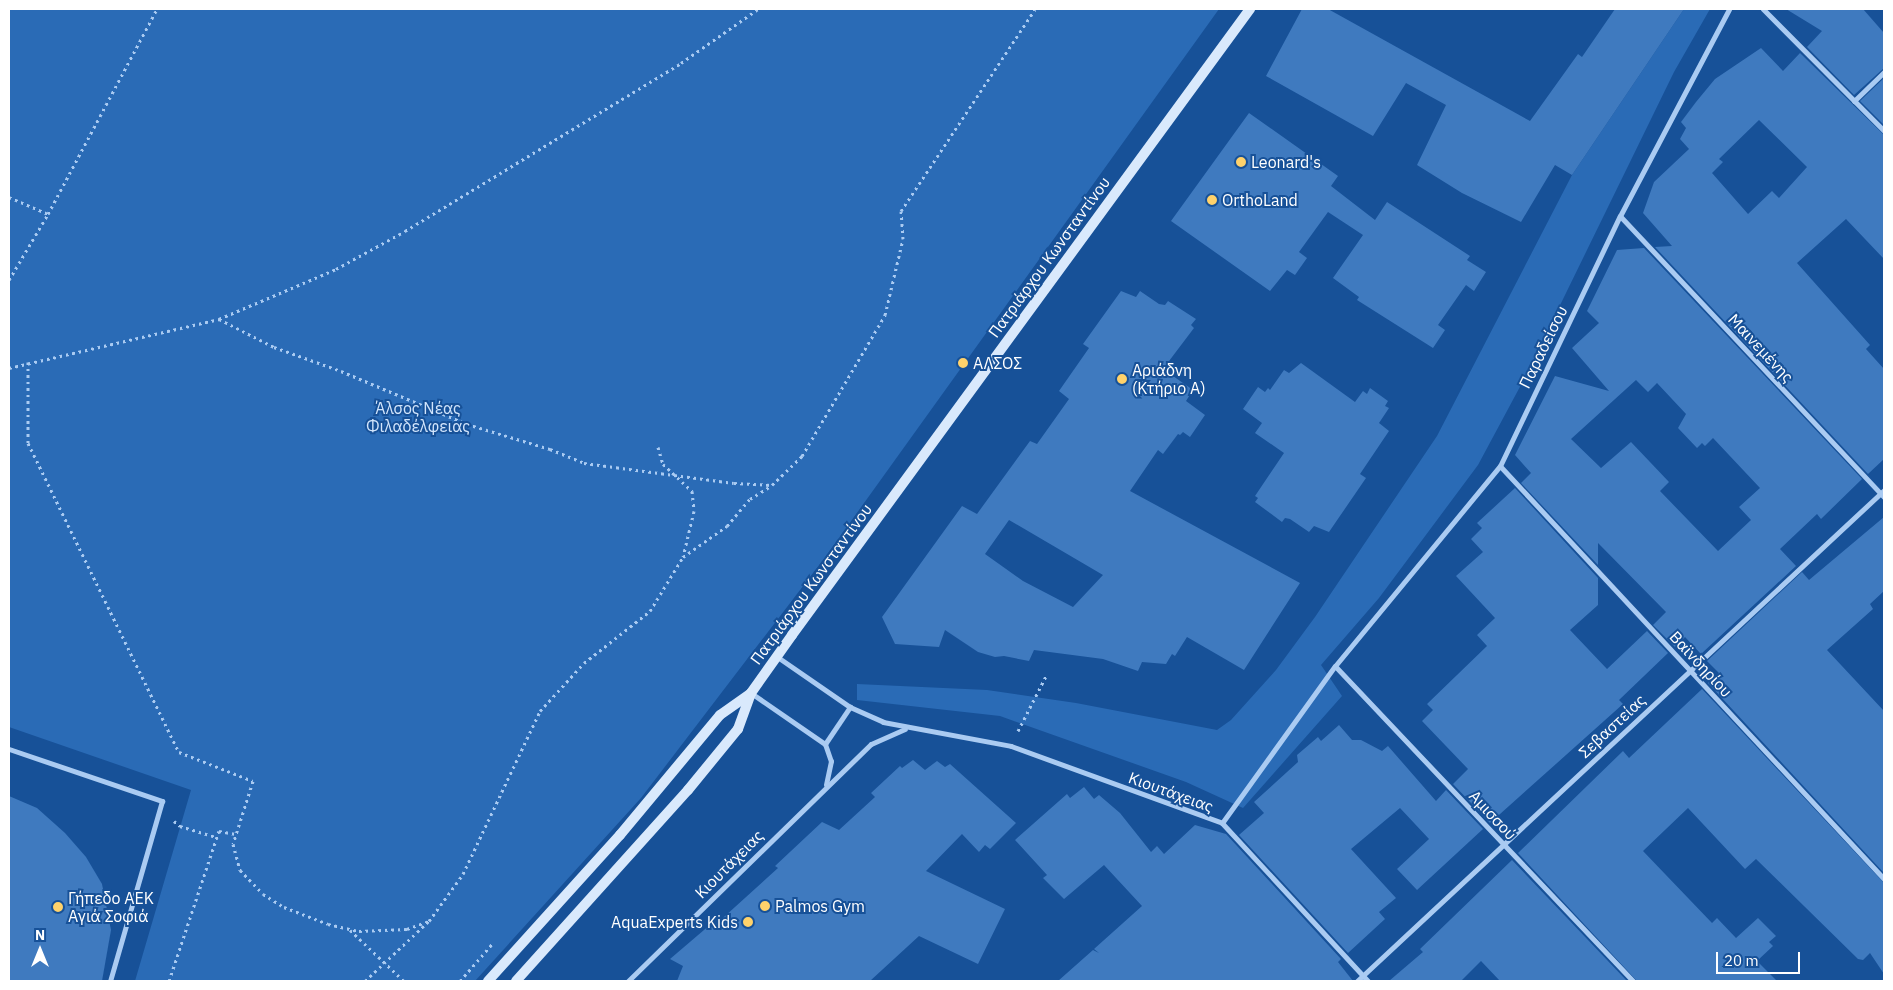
<!DOCTYPE html>
<html>
<head>
<meta charset="utf-8">
<style>
  body { margin:0 }
  #map { position:relative; width:1893px; height:990px; overflow:hidden; background:#175198; font-family:"IBM Plex Sans",sans-serif }
  div>[style] { position:absolute }
  .green>* { inset:0; background:#2a6bb6 }
  .building>* { inset:0; background:#3f7abf }
  .path>* { height:3px; margin-top:-1.5px; transform-origin:0; background:repeating-linear-gradient(90deg,#aacbf2 0 2.5px,transparent 0 6.5px) }
  .street>* { height:5px; margin:-2.5px; padding:0 2.5px; transform-origin:2.5px; border-radius:2.5px; background:#aacbf2 }
  .secondary>* { height:10px; margin:-5px; padding:0 5px; transform-origin:5px; border-radius:5px; background:#d9e9fc }
  .dots>* { width:14px; height:14px; translate:-50% -50%; box-sizing:border-box; border:2px solid #175198; border-radius:50% }
  span { translate:-50% -50%; white-space:nowrap; text-align:center; line-height:1.15; -webkit-text-stroke:4px #175198; paint-order:stroke }
  .poi-label { font-size:16px; color:#fff }
  .left { translate:0 -50%; text-align:left }
  .right { translate:-100% -50%; text-align:right }
  .street-label { font-size:16px; color:#fff }
  .park-label { font-size:16px; color:#d2e5fc }
  .frame { position:absolute; inset:0; border:10px solid #fff; pointer-events:none }
  .north { position:absolute; left:15px; top:925px; width:50px; height:50px; -webkit-text-stroke:4px #175198; paint-order:stroke; rotate:0deg; font-size:14px; font-weight:700; line-height:20px; text-align:center; color:#fff }
  .north::after { content:''; display:block; margin:auto; width:18px; height:22px; background:#fff; clip-path:polygon(50% 0,100% 100%,50% 72%,0 100%) }
  .scale { position:absolute; left:1716px; top:952px; width:84px; height:22px; box-sizing:border-box; border:2px solid #fff; border-top:0; padding-left:6px; font-size:15px; line-height:18px; white-space:nowrap; color:#fff; -webkit-text-stroke:4px #175198; paint-order:stroke }
</style>
</head>
<body>
<div id="map">
  <div class="green">
    <div style="clip-path:polygon(9px 9px,1219px 9px,826px 556px,641px 798px,475px 981px,135px 981px,191px 790px,9px 727px)"></div>
    <div style="clip-path:polygon(1684px 9px,1710px 9px,1674px 72px,1522px 383px,1478px 465px,1379px 598px,1321px 665px,1342px 696px,1243px 808px,1186px 782px,1000px 716px,857px 700px,857px 684px,987px 690px,1076px 703px,1217px 730px,1231px 720px,1276px 670px,1315px 617px,1437px 436px,1572px 175px)"></div>
  </div>
  <div class="building">
    <div style="clip-path:polygon(1302px 9px,1328px 9px,1530px 121px,1578px 54px,1582px 57px,1615px 9px,1684px 9px,1572px 175px,1555px 165px,1521px 222px,1462px 193px,1417px 165px,1446px 105px,1406px 83px,1373px 136px,1266px 76px)"></div>
    <div style="clip-path:polygon(1786px 9px,1863px 9px,1884px 33px,1884px 68px,1854px 95px,1807px 47px,1822px 31px)"></div>
    <div style="clip-path:polygon(evenodd,1761px 48px,1783px 71px,1800px 53px,1884px 135px,1884px 259px,1846px 219px,1797px 263px,1870px 345px,1866px 349px,1884px 369px,1884px 459px,1868px 474px,1655px 247px,1672px 246px,1643px 213px,1654px 182px,1689px 149px,1680px 139px,1686px 128px,1681px 122px,1696px 102px,1715px 79px,1761px 48px,1759px 120px,1807px 167px,1779px 198px,1772px 191px,1748px 214px,1712px 173px,1723px 162px,1719px 159px,1759px 120px)"></div>
    <div style="clip-path:polygon(1884px 78px,1884px 125px,1860px 101px)"></div>
    <div style="clip-path:polygon(1249px 113px,1338px 176px,1331px 186px,1375px 220px,1387px 202px,1470px 256px,1467px 260px,1486px 272px,1474px 291px,1466px 285px,1438px 325px,1445px 330px,1433px 348px,1357px 300px,1359px 297px,1333px 278px,1363px 235px,1328px 212px,1299px 252px,1307px 258px,1295px 275px,1287px 270px,1270px 291px,1171px 221px)"></div>
    <div style="clip-path:polygon(evenodd,1644px 248px,1862px 479px,1821px 519px,1817px 514px,1780px 549px,1796px 566px,1701px 654px,1685px 637px,1675px 647px,1653px 625px,1666px 612px,1598px 543px,1598px 565px,1521px 483px,1531px 473px,1515px 455px,1555px 376px,1609px 391px,1572px 348px,1599px 323px,1587px 311px,1617px 250px,1644px 248px,1636px 380px,1648px 392px,1657px 383px,1686px 414px,1678px 428px,1697px 448px,1702px 443px,1705px 446px,1713px 438px,1760px 488px,1739px 507px,1751px 520px,1718px 551px,1660px 491px,1669px 482px,1631px 442px,1601px 468px,1571px 439px,1636px 380px)"></div>
    <div style="clip-path:polygon(evenodd,1121px 291px,1136px 297px,1140px 291px,1159px 304px,1165px 305px,1168px 301px,1196px 319px,1191px 325px,1194px 328px,1163px 369px,1193px 390px,1186px 401px,1205px 415px,1190px 437px,1183px 432px,1180px 435px,1178px 434px,1163px 454px,1158px 450px,1130px 491px,1300px 583px,1244px 670px,1187px 637px,1175px 656px,1172px 654px,1166px 664px,1142px 662px,1138px 671px,1103px 659px,1034px 650px,1029px 661px,1004px 656px,995px 657px,978px 652px,945px 630px,939px 647px,895px 644px,882px 617px,962px 506px,977px 514px,1030px 441px,1037px 444px,1069px 399px,1059px 391px,1089px 348px,1083px 344px,1121px 291px,1009px 520px,1103px 575px,1073px 607px,1023px 581px,985px 554px,1009px 520px)"></div>
    <div style="clip-path:polygon(1301px 363px,1355px 402px,1363px 391px,1367px 394px,1370px 388px,1388px 401px,1385px 406px,1389px 408px,1379px 423px,1389px 431px,1360px 474px,1366px 478px,1329px 532px,1314px 526px,1309px 532px,1290px 519px,1285px 518px,1282px 522px,1255px 502px,1258px 498px,1255px 496px,1284px 453px,1255px 433px,1262px 423px,1243px 409px,1258px 387px,1265px 392px,1268px 388px,1270px 390px,1284px 370px,1289px 373px)"></div>
    <div style="clip-path:polygon(1515px 488px,1598px 578px,1598px 605px,1570px 630px,1607px 669px,1647px 631px,1668px 653px,1619px 700px,1623px 704px,1490px 823px,1453px 784px,1468px 769px,1422px 721px,1433px 710px,1427px 704px,1487px 646px,1477px 635px,1495px 618px,1456px 576px,1483px 552px,1471px 539px,1482px 528px,1477px 523px)"></div>
    <div style="clip-path:polygon(1884px 517px,1884px 591px,1870px 604px,1873px 609px,1827px 650px,1884px 711px,1884px 873px,1708px 683px,1719px 673px,1707px 661px,1802px 572px,1809px 580px)"></div>
    <div style="clip-path:polygon(1702px 689px,1884px 883px,1884px 974px,1870px 953px,1863px 960px,1858px 959px,1756px 859px,1745px 869px,1688px 808px,1643px 851px,1712px 923px,1717px 918px,1736px 938px,1758px 918px,1776px 936px,1769px 942px,1773px 946px,1757px 961px,1777px 981px,1637px 981px,1518px 853px,1623px 751px,1629px 758px)"></div>
    <div style="clip-path:polygon(1339px 725px,1352px 740px,1361px 740px,1382px 751px,1388px 746px,1436px 801px,1446px 790px,1483px 829px,1417px 890px,1397px 869px,1429px 839px,1400px 808px,1351px 849px,1396px 898px,1379px 912px,1385px 919px,1348px 953px,1239px 835px,1264px 813px,1254px 802px,1298px 762px,1297px 755px,1318px 737px,1321px 741px)"></div>
    <div style="clip-path:polygon(913px 760px,925px 770px,937px 761px,945px 767px,950px 764px,1016px 823px,990px 849px,985px 845px,979px 852px,962px 834px,926px 871px,1005px 909px,978px 964px,919px 936px,870px 981px,677px 981px,683px 966px,670px 959px,711px 924px,714px 926px,778px 868px,775px 866px,822px 822px,839px 830px,875px 797px,871px 793px,900px 766px,902px 768px)"></div>
    <div style="clip-path:polygon(1084px 787px,1094px 799px,1099px 795px,1120px 813px,1151px 852px,1157px 846px,1164px 854px,1195px 825px,1226px 834px,1341px 959px,1338px 962px,1353px 981px,1058px 981px,1093px 950px,1099px 953px,1094px 949px,1142px 906px,1104px 865px,1064px 899px,1043px 878px,1047px 875px,1015px 840px,1067px 794px,1070px 798px)"></div>
    <div style="clip-path:polygon(9px 796px,37px 808px,65px 833px,86px 857px,102px 884px,111px 930px,102px 981px,9px 981px)"></div>
    <div style="clip-path:polygon(1512px 860px,1627px 981px,1500px 981px,1481px 961px,1461px 981px,1389px 981px,1423px 952px,1420px 949px)"></div>
  </div>
  <div class="path">
    <div style="left:9px;top:197px;width:43px;rotate:23.6deg"></div>
    <div style="left:9px;top:280px;width:77px;rotate:-59.4deg"></div>
    <div style="left:48px;top:214px;width:232px;rotate:-62deg"></div>
    <div style="left:219px;top:319px;width:62px;rotate:27deg"></div>
    <div style="left:274px;top:347px;width:71px;rotate:19.7deg"></div>
    <div style="left:341px;top:371px;width:137px;rotate:22.8deg"></div>
    <div style="left:467px;top:424px;width:87px;rotate:16.8deg"></div>
    <div style="left:550px;top:449px;width:37px;rotate:22deg"></div>
    <div style="left:584px;top:463px;width:151px;rotate:7.6deg"></div>
    <div style="left:734px;top:483px;width:38px;rotate:3deg"></div>
    <div style="left:772px;top:485px;width:42px;rotate:-44deg"></div>
    <div style="left:802px;top:456px;width:164px;rotate:-59.5deg"></div>
    <div style="left:885px;top:315px;width:78px;rotate:-76.7deg"></div>
    <div style="left:903px;top:239px;width:28px;rotate:-94deg"></div>
    <div style="left:901px;top:211px;width:242px;rotate:-56.4deg"></div>
    <div style="left:28px;top:362px;width:81px;rotate:90deg"></div>
    <div style="left:28px;top:443px;width:344px;rotate:64deg"></div>
    <div style="left:179px;top:752px;width:79px;rotate:21.4deg"></div>
    <div style="left:253px;top:781px;width:66px;rotate:107.6deg"></div>
    <div style="left:233px;top:844px;width:27px;rotate:75deg"></div>
    <div style="left:240px;top:870px;width:33px;rotate:46deg"></div>
    <div style="left:263px;top:894px;width:25px;rotate:32deg"></div>
    <div style="left:284px;top:907px;width:47px;rotate:21.1deg"></div>
    <div style="left:328px;top:924px;width:32px;rotate:13deg"></div>
    <div style="left:359px;top:931px;width:48px;rotate:-2.4deg"></div>
    <div style="left:407px;top:929px;width:23px;rotate:-20deg"></div>
    <div style="left:9px;top:368px;width:216px;rotate:-13.1deg"></div>
    <div style="left:219px;top:319px;width:127px;rotate:-23.1deg"></div>
    <div style="left:336px;top:269px;width:79px;rotate:-28.8deg"></div>
    <div style="left:405px;top:231px;width:323px;rotate:-31.3deg"></div>
    <div style="left:681px;top:63px;width:94px;rotate:-35deg"></div>
    <div style="left:658px;top:447px;width:18px;rotate:74deg"></div>
    <div style="left:663px;top:464px;width:40px;rotate:43deg"></div>
    <div style="left:692px;top:491px;width:20px;rotate:84deg"></div>
    <div style="left:694px;top:511px;width:47px;rotate:103.4deg"></div>
    <div style="left:1018px;top:731px;width:62px;rotate:-63deg"></div>
    <div style="left:174px;top:821px;width:8px;rotate:40deg"></div>
    <div style="left:180px;top:826px;width:38px;rotate:17deg"></div>
    <div style="left:350px;top:930px;width:74px;rotate:43.4deg"></div>
    <div style="left:169px;top:981px;width:158px;rotate:-71.6deg"></div>
    <div style="left:219px;top:831px;width:17px;rotate:10deg"></div>
    <div style="left:365px;top:981px;width:88px;rotate:-43.2deg"></div>
    <div style="left:429px;top:921px;width:58px;rotate:-54.1deg"></div>
    <div style="left:463px;top:874px;width:180px;rotate:-64.7deg"></div>
    <div style="left:540px;top:711px;width:65px;rotate:-47.5deg"></div>
    <div style="left:584px;top:663px;width:84px;rotate:-38.2deg"></div>
    <div style="left:650px;top:611px;width:63px;rotate:-58.6deg"></div>
    <div style="left:683px;top:557px;width:54px;rotate:-35.2deg"></div>
    <div style="left:727px;top:526px;width:35px;rotate:-50deg"></div>
    <div style="left:750px;top:499px;width:26px;rotate:-32deg"></div>
    <div style="left:460px;top:981px;width:49px;rotate:-49.1deg"></div>
  </div>
  <div class="street">
    <div style="left:1763px;top:9px;width:172px;rotate:45.2deg"></div>
    <div style="left:1854px;top:101px;width:42px;rotate:-44deg"></div>
    <div style="left:1620px;top:216px;width:386px;rotate:46.8deg"></div>
    <div style="left:1500px;top:466px;width:564px;rotate:47.08deg"></div>
    <div style="left:776px;top:656px;width:90px;rotate:34.6deg"></div>
    <div style="left:850px;top:707px;width:36px;rotate:24deg"></div>
    <div style="left:883px;top:722px;width:130px;rotate:10.6deg"></div>
    <div style="left:1011px;top:746px;width:225px;rotate:20deg"></div>
    <div style="left:1222px;top:823px;width:215px;rotate:47.3deg"></div>
    <div style="left:1335px;top:666px;width:434px;rotate:46.6deg"></div>
    <div style="left:751px;top:693px;width:90px;rotate:34.6deg"></div>
    <div style="left:825px;top:744px;width:18px;rotate:71deg"></div>
    <div style="left:831px;top:761px;width:24px;rotate:102deg"></div>
    <div style="left:825px;top:744px;width:45px;rotate:-56deg"></div>
    <div style="left:9px;top:749px;width:162px;rotate:18.8deg"></div>
    <div style="left:162px;top:801px;width:187px;rotate:106.1deg"></div>
    <div style="left:1222px;top:823px;width:193px;rotate:-54.3deg"></div>
    <div style="left:1335px;top:666px;width:259px;rotate:-50.5deg"></div>
    <div style="left:1500px;top:466px;width:277px;rotate:-64.4deg"></div>
    <div style="left:1620px;top:216px;width:234px;rotate:-62.2deg"></div>
    <div style="left:628px;top:981px;width:339px;rotate:-44.3deg"></div>
    <div style="left:871px;top:744px;width:37px;rotate:-24deg"></div>
    <div style="left:1357px;top:981px;width:720px;rotate:-42.97deg"></div>
  </div>
  <div class="secondary">
    <div style="left:488px;top:981px;width:197px;rotate:-47.9deg"></div>
    <div style="left:620px;top:835px;width:156px;rotate:-50.2deg"></div>
    <div style="left:720px;top:715px;width:38px;rotate:-35deg"></div>
    <div style="left:516px;top:981px;width:257px;rotate:-48deg"></div>
    <div style="left:688px;top:790px;width:79px;rotate:-50.7deg"></div>
    <div style="left:738px;top:729px;width:38px;rotate:-70deg"></div>
    <div style="left:751px;top:693px;width:71px;rotate:-54.7deg"></div>
    <div style="left:792px;top:635px;width:776px;rotate:-53.81deg"></div>
  </div>
  <div class="dots">
    <div style="left:1241px;top:162px;background:#ffd26b"></div>
    <div style="left:1212px;top:200px;background:#ffd26b"></div>
    <div style="left:963px;top:363px;background:#ffd26b"></div>
    <div style="left:1122px;top:379px;background:#ffd26b"></div>
    <div style="left:765px;top:906px;background:#ffd26b"></div>
    <div style="left:58px;top:907px;background:#ffd26b"></div>
    <div style="left:748px;top:922px;background:#ffd26b"></div>
  </div>
  <div class="poi-label">
    <span class="left" style="left:1251px;top:162px">Leonard's</span>
    <span class="left" style="left:1222px;top:200px">OrthoLand</span>
    <span class="left" style="left:973px;top:363px">ΑΛΣΟΣ</span>
    <span class="left" style="left:1132px;top:379px">Αριάδνη<br>(Κτήριο Α)</span>
    <span class="left" style="left:68px;top:907px">Γήπεδο ΑΕΚ<br>Αγιά Σοφιά</span>
    <span class="left" style="left:775px;top:906px">Palmos Gym</span>
    <span class="right" style="left:738px;top:922px">AquaExperts Kids</span>
  </div>
  <div class="street-label">
    <span style="left:1049px;top:257px;rotate:-54deg">Πατριάρχου Κωνσταντίνου</span>
    <span style="left:1543px;top:347px;rotate:-64deg">Παραδείσου</span>
    <span style="left:1761px;top:348px;rotate:47deg">Μαινεμένης</span>
    <span style="left:811px;top:584px;rotate:-54deg">Πατριάρχου Κωνσταντίνου</span>
    <span style="left:1701px;top:664px;rotate:47deg">Βαϊνδηρίου</span>
    <span style="left:1612px;top:726px;rotate:-43deg">Σεβαστείας</span>
    <span style="left:1171px;top:792px;rotate:20deg">Κιουτάχειας</span>
    <span style="left:1493px;top:815px;rotate:47deg">Αμισσού</span>
    <span style="left:729px;top:864px;rotate:-45deg">Κιουτάχειας</span>
  </div>
  <div class="park-label">
    <span style="left:418px;top:417px">Άλσος Νέας<br>Φιλαδέλφειας</span>
  </div>
  <div class="frame"></div>
  <div class="north">N</div>
  <div class="scale">20 m</div>
</div>
</body>
</html>
